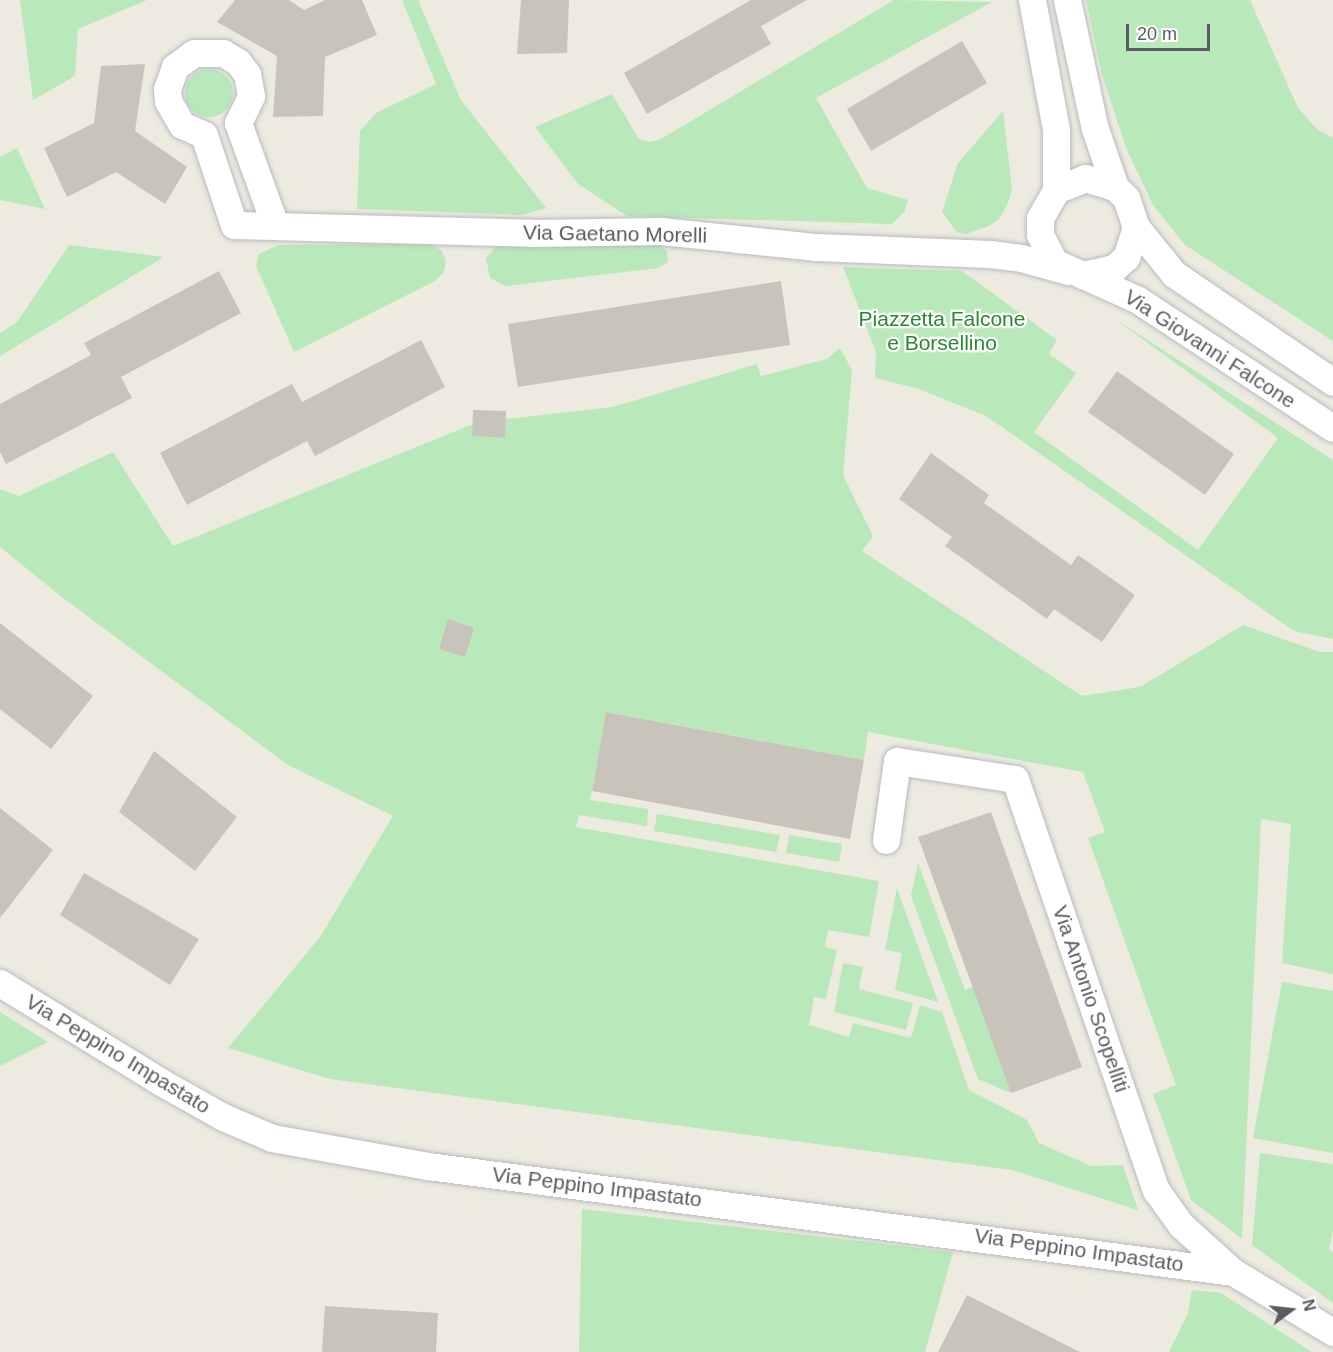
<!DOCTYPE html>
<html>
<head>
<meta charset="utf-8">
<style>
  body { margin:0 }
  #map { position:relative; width:1333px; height:1352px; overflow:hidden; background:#edebdf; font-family:Arial,sans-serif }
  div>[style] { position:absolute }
  .green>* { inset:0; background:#b9e8ba }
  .round { border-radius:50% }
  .building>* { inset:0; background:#c8c4bc }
  .roads { filter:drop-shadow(0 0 2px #b8bbc0) drop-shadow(0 0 2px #b8bbc0) }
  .minor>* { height:27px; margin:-13.5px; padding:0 13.5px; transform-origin:13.5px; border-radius:13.5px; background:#fff }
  span { translate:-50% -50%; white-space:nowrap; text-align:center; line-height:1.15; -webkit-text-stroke:4.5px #fff; paint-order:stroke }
  .street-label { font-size:21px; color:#585d62 }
  .park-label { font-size:21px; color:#2c8733 }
  .north { position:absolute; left:1261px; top:1280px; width:60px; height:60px; -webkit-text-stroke:4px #fff; paint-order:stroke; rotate:75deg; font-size:16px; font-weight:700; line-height:24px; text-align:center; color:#585d62 }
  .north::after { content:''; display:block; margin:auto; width:21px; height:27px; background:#585d62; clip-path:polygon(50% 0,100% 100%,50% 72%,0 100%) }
  .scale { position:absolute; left:1126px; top:24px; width:84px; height:27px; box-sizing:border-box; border:3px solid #585d62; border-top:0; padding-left:8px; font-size:18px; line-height:21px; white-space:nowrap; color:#585d62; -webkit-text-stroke:4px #fff; paint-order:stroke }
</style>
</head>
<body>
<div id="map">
  <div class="green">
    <div style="clip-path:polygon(20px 0,147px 0,78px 29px,75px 76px,33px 100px)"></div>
    <div style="clip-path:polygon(402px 0,418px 0,461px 100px,546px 208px,522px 215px,357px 209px,360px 131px,376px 113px,436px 84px)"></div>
    <div style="clip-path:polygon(894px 0,992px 2px,816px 98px,867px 188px,908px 200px,905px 211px,892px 224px,627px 216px,578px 184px,535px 127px,612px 94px,639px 139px,649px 142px,659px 140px)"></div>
    <div style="clip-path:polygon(1086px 0,1250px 0,1298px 108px,1317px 129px,1333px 138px,1333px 341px,1185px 245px,1153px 205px,1126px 148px,1102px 75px)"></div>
    <div class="round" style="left:185px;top:69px;width:48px;height:48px"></div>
    <div style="clip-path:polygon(1003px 111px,1012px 189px,1008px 203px,1000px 218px,989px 226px,966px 234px,957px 232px,942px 212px,958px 163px)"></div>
    <div style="clip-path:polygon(17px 148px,45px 209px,0 200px,0 157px)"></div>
    <div style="clip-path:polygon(656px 243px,667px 251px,668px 262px,658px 268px,505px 286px,490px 278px,486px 258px,496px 247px)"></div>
    <div style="clip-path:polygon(429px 244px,441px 250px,446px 260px,444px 272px,435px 281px,294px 352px,256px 266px,259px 254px,278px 245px)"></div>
    <div style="clip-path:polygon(69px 245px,164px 257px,0 356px,0 333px,17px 322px)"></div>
    <div style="clip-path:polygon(843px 267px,962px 271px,1057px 340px,1049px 354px,1076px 373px,1034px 432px,1198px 550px,1278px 438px,1115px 319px,1333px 460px,1333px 639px,1294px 631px,986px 416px,916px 388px,875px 378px,876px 352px)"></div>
    <div style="clip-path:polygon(840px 348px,852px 370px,843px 475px,873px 536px,862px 551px,1082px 696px,1140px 687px,1243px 625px,1320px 652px,1333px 652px,1333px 974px,1282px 963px,1291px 824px,1261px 819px,1242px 1239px,1191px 1200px,1153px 1094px,1176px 1085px,1088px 838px,1105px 832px,1083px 772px,868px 732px,864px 760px,607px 712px,590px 800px,648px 809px,647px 826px,579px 815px,576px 827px,879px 881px,869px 937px,828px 930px,825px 947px,837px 950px,826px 999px,814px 997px,809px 1025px,849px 1037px,853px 1023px,911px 1038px,920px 1005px,942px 1012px,969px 1090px,1027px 1120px,1039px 1143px,1091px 1166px,1123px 1165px,1138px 1210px,1012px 1170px,330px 1079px,228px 1048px,320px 937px,393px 816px,288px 765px,63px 598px,0 547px,0 489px,19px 496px,113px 452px,173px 546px,473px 424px,472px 436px,504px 438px,505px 419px,613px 407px,757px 364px,761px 376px,827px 359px)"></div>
    <div style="clip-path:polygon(657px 814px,780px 835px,776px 852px,654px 831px)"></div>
    <div style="clip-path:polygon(789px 835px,842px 844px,839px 862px,786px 853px)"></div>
    <div style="clip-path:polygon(918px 863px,965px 990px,973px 987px,1011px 1093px,978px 1079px,911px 896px)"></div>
    <div style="clip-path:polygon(897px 888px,938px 1002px,895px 990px,902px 953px,885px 950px)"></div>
    <div style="clip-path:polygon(843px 963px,863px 967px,859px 989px,913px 1003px,906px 1030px,834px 1012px)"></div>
    <div style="clip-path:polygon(1282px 982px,1333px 991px,1333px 1153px,1253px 1138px)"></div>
    <div style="clip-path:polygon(0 1012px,48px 1042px,0 1066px)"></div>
    <div style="clip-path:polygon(1260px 1153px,1333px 1164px,1333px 1231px,1329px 1250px,1333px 1252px,1333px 1303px,1252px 1245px)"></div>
    <div style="clip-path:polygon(582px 1209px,953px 1252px,925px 1352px,579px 1352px)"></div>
    <div style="clip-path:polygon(1192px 1290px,1221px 1293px,1312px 1352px,1169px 1352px,1188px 1313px)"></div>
  </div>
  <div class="building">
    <div style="clip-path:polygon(235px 0,289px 0,304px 10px,325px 0,362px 0,377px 35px,325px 57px,323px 116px,273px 117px,277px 56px,217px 22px)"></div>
    <div style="clip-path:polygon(521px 0,569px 0,567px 53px,517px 54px)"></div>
    <div style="clip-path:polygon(751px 0,807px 0,761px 26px,771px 44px,647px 114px,624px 73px)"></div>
    <div style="clip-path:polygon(962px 41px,987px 83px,871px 151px,847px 109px)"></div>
    <div style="clip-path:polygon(145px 64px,135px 131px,187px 167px,165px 204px,116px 172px,67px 197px,44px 148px,94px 123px,101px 66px)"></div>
    <div style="clip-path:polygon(219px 271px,241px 313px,121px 377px,132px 398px,6px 464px,0 452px,0 404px,91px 355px,84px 343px)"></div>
    <div style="clip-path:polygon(781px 281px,790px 345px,518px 387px,508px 324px)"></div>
    <div style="clip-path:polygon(421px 340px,445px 387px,315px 456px,307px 441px,187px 505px,160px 453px,292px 384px,302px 402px)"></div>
    <div style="clip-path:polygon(1117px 371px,1234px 454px,1205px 495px,1088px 412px)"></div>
    <div style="clip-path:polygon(473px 410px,506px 411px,505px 438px,472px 436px)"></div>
    <div style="clip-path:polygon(931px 453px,989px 495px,984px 503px,1071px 565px,1078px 555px,1135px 595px,1102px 642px,1054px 609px,1047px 619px,945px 546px,952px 537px,899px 499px)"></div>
    <div style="clip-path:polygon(448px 619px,474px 628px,465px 657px,439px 649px)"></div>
    <div style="clip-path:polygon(0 623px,93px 696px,51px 749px,0 709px)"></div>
    <div style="clip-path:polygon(606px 712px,864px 760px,850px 839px,592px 791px)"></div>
    <div style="clip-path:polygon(154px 751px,237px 817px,195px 871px,119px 812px)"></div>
    <div style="clip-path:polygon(0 808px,53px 850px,0 918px)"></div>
    <div style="clip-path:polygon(991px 812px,1082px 1067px,1011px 1093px,918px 837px)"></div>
    <div style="clip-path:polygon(84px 873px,199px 939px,170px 985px,60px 915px)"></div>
    <div style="clip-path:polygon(967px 1295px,1080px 1352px,938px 1352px)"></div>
    <div style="clip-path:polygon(325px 1306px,438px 1313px,436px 1352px,322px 1352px)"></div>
  </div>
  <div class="roads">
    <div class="minor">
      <div style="left:1032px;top:0;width:132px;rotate:79.5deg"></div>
      <div style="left:1056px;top:130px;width:60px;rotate:90deg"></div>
      <div style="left:1067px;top:0;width:132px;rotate:77.8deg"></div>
      <div style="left:1095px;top:129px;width:61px;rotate:71deg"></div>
      <div style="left:275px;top:225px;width:109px;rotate:-109.9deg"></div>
      <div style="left:238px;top:123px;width:30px;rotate:-64deg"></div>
      <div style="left:251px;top:96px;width:22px;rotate:-100deg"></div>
      <div style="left:247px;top:74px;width:15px;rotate:-127deg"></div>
      <div style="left:238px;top:62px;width:17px;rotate:-149deg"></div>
      <div style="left:223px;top:53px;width:29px;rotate:180deg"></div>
      <div style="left:194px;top:53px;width:24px;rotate:144deg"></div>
      <div style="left:175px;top:67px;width:23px;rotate:110deg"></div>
      <div style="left:167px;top:89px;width:12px;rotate:85deg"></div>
      <div style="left:168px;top:101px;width:28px;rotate:60deg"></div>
      <div style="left:182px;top:125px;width:24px;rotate:24deg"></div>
      <div style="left:204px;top:135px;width:95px;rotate:71.6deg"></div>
      <div style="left:234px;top:225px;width:298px;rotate:1.5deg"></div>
      <div style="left:532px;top:233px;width:129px;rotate:-0.9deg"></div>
      <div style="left:661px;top:231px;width:157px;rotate:5.9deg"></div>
      <div style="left:817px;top:247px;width:173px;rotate:2.3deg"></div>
      <div style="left:990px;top:254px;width:31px;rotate:7deg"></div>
      <div style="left:1021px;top:258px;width:49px;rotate:15.5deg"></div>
      <div style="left:1136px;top:227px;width:32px;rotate:108deg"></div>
      <div style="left:1126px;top:257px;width:16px;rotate:137deg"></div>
      <div style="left:1114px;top:268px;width:32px;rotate:167deg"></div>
      <div style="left:1083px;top:275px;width:32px;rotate:-156deg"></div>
      <div style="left:1054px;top:262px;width:31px;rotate:-117deg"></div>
      <div style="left:1040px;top:234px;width:16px;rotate:-90deg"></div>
      <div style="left:1040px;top:218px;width:32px;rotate:-60deg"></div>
      <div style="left:1056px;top:190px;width:31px;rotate:-22deg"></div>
      <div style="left:1085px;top:178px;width:31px;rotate:17deg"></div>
      <div style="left:1115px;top:187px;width:16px;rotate:45deg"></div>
      <div style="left:1126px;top:198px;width:31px;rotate:71deg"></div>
      <div style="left:1136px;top:227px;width:60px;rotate:51deg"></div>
      <div style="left:1174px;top:274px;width:192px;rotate:34.2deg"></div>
      <div style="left:1083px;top:275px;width:60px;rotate:24.4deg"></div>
      <div style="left:1138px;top:300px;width:233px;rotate:33.3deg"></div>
      <div style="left:886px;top:840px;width:80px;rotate:-82.1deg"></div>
      <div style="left:897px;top:761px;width:119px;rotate:8.7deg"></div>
      <div style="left:1015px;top:779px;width:435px;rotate:71.1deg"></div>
      <div style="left:1156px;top:1190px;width:43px;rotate:54.5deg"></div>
      <div style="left:1181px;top:1225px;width:70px;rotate:42.1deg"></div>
      <div style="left:1233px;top:1272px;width:117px;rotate:31deg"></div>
      <div style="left:0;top:983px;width:187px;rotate:31.6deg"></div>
      <div style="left:159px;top:1081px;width:73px;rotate:29.4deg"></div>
      <div style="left:223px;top:1117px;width:53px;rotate:23.2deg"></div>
      <div style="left:272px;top:1138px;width:158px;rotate:10.2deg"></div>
      <div style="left:428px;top:1166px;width:812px;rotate:7.5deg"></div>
    </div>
  </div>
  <div class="street-label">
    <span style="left:615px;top:234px;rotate:1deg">Via Gaetano Morelli</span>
    <span style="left:1210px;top:349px;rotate:33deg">Via Giovanni Falcone</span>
    <span style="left:1091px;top:999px;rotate:71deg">Via Antonio Scopelliti</span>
    <span style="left:118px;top:1054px;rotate:31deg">Via Peppino Impastato</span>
    <span style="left:597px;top:1187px;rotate:7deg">Via Peppino Impastato</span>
    <span style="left:1079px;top:1250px;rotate:8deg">Via Peppino Impastato</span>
  </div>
  <div class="park-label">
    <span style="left:942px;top:331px">Piazzetta Falcone<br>e Borsellino</span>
  </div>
  <div class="north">N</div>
  <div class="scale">20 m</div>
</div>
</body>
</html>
